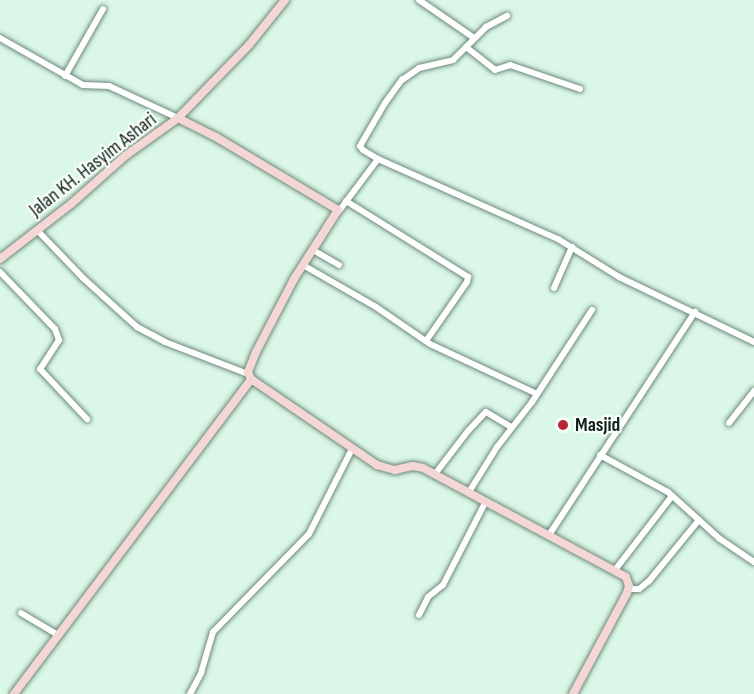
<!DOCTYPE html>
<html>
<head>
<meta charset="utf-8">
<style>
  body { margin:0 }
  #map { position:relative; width:754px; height:694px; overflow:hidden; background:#daf7e7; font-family:"Sofia Sans Condensed",sans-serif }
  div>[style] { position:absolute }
  .roads { filter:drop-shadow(0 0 2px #6e897b) drop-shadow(0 0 2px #6e897b) }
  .street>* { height:6px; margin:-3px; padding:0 3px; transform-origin:3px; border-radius:3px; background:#fff }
  .secondary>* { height:8px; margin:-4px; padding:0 4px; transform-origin:4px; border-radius:4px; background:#f4d7d5 }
  .dots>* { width:16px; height:16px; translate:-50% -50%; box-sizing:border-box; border:3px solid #f8fefa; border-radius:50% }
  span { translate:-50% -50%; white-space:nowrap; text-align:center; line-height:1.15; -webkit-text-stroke:4.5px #f8fefa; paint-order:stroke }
  .street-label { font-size:20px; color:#131e18 }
  .poi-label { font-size:20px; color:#131e18; font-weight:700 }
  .left { translate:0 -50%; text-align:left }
</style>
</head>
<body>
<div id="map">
  <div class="roads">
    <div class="street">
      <div style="left:419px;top:0;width:67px;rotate:34.6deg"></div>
      <div style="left:0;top:38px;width:95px;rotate:29.5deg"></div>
      <div style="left:83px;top:85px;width:26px;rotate:2deg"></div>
      <div style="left:109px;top:86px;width:76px;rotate:24.9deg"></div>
      <div style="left:466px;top:47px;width:37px;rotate:38deg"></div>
      <div style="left:495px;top:70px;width:16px;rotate:-18deg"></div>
      <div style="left:510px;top:65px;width:74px;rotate:18.9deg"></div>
      <div style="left:65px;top:76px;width:77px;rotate:-60.4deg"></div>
      <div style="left:378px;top:159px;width:17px;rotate:-149deg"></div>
      <div style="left:363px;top:150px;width:5px;rotate:-127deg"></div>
      <div style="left:360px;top:146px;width:50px;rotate:-59.8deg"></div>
      <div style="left:385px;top:103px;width:29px;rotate:-54deg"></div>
      <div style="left:402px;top:80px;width:21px;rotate:-35deg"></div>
      <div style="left:419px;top:68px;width:35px;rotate:-13deg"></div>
      <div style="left:453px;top:60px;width:47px;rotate:-45deg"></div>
      <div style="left:486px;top:27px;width:24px;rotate:-28deg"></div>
      <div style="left:346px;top:201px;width:144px;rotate:31.9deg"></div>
      <div style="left:468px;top:277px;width:5px;rotate:101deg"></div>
      <div style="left:467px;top:282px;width:72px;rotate:124.8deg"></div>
      <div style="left:339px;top:211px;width:65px;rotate:-53.1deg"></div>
      <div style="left:378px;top:159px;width:197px;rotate:24deg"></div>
      <div style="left:558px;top:239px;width:72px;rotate:31.9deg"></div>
      <div style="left:619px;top:277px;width:150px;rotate:25.7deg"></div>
      <div style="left:37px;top:230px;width:66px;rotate:46.2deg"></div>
      <div style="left:83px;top:278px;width:73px;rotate:42.2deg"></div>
      <div style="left:137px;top:327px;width:32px;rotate:28deg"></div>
      <div style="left:165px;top:342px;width:89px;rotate:21.1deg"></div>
      <div style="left:313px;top:250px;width:30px;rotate:30deg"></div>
      <div style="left:303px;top:265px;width:84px;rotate:29.9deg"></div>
      <div style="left:376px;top:307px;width:65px;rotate:34.4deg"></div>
      <div style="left:430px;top:344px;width:118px;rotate:25deg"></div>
      <div style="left:0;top:272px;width:79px;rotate:46deg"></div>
      <div style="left:55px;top:329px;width:12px;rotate:70deg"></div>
      <div style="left:59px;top:340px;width:35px;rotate:123deg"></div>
      <div style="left:40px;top:369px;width:69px;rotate:46.8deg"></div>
      <div style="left:554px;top:288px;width:45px;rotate:-66.3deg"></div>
      <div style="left:729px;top:423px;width:41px;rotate:-52deg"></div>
      <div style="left:600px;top:455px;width:77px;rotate:28.6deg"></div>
      <div style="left:668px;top:492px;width:70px;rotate:42.1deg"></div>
      <div style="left:720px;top:539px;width:41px;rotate:34.1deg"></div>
      <div style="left:435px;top:474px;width:54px;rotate:-52.5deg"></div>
      <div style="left:468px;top:431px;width:26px;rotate:-47deg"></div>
      <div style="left:486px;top:412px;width:29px;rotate:31deg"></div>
      <div style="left:469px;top:492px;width:53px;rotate:-58.1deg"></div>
      <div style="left:497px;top:447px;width:57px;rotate:-52.1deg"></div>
      <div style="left:532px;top:402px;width:110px;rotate:-56.9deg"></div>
      <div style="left:549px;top:535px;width:267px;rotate:-56.8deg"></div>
      <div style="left:615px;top:570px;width:93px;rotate:-52.4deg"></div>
      <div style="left:628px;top:589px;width:11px"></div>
      <div style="left:639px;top:589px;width:13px;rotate:-39deg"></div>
      <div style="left:649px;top:581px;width:79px;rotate:-50.7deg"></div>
      <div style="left:21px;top:613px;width:43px;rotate:30.7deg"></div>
      <div style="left:419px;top:615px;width:20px;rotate:-63deg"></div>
      <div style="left:428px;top:597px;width:19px;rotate:-39deg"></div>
      <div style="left:443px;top:585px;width:94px;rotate:-62.9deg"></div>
      <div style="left:190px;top:694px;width:24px;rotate:-62deg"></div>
      <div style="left:201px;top:673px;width:43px;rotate:-73.7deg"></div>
      <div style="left:213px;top:632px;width:137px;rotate:-45.6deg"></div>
      <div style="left:309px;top:534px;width:95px;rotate:-63.2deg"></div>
    </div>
    <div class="secondary">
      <div style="left:178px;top:118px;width:42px;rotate:26.6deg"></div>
      <div style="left:216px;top:137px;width:142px;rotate:30.9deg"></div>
      <div style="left:338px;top:210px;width:82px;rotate:122.5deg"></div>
      <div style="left:294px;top:279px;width:82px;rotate:117.5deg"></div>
      <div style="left:256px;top:352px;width:22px;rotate:112deg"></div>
      <div style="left:248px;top:372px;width:8px;rotate:67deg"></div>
      <div style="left:251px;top:379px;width:153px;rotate:34.3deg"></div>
      <div style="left:377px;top:465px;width:19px;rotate:16deg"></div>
      <div style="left:395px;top:470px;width:18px;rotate:-13deg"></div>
      <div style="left:413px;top:466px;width:10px;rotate:11deg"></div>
      <div style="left:423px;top:468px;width:230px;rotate:28.2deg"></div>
      <div style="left:626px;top:577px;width:9px;rotate:72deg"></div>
      <div style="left:629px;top:586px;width:7px;rotate:106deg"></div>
      <div style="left:627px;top:593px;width:115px;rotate:118.1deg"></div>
      <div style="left:0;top:259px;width:90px;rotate:-37.8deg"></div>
      <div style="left:71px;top:204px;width:72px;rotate:-41.6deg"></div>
      <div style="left:125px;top:156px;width:65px;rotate:-35.6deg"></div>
      <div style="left:178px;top:118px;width:102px;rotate:-45.8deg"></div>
      <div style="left:249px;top:45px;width:58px;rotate:-51.3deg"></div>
      <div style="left:14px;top:694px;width:394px;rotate:-53deg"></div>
    </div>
  </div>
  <div class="dots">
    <div style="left:563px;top:425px;background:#b92830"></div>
  </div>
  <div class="street-label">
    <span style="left:93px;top:165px;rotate:-38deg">Jalan KH. Hasyim Ashari</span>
  </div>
  <div class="poi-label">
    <span class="left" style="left:575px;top:425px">Masjid</span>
  </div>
</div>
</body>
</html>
